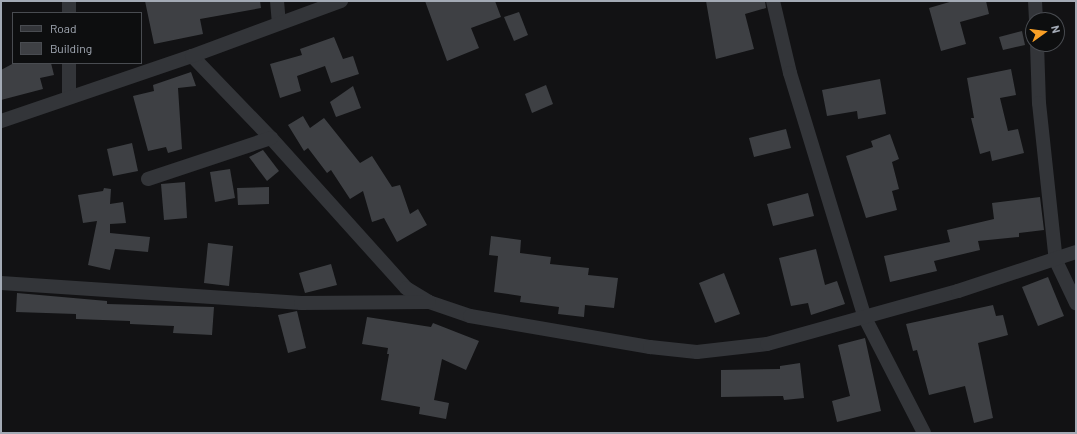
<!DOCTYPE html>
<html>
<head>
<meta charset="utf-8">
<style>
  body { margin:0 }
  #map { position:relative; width:1077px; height:434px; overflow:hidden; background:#121214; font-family:Barlow,sans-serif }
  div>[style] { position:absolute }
  .building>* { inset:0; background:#3e4044 }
  .street>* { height:14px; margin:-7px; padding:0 7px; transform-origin:7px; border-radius:7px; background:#333539 }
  span { translate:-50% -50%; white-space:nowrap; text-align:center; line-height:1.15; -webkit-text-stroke:3px #0d0e0f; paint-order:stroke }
  .frame { position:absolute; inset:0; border:2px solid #a3aab5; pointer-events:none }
  .legend { position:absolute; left:12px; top:12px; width:130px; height:52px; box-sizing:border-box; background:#0d0e0f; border:1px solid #494c51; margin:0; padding:5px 7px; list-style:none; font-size:12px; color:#a3aab5 }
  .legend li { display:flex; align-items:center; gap:8px; height:20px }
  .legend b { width:20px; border:1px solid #494c51 }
  .north { position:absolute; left:1025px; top:12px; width:40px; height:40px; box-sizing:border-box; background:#0d0e0f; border:1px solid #494c51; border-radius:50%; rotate:76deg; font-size:11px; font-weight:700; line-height:16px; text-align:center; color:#a3aab5 }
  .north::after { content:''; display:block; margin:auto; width:14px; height:18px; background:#f89f26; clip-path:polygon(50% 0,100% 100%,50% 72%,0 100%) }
</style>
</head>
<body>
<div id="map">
  <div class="building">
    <div style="clip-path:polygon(145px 1px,260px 1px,261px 8px,200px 19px,203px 34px,154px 44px)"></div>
    <div style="clip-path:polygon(425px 1px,495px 1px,501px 17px,471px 28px,479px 48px,447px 61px)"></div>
    <div style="clip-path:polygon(706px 1px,765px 1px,766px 8px,745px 14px,754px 49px,716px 59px)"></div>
    <div style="clip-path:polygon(953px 1px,986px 1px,989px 14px,960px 22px,966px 44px,941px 51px,929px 8px)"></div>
    <div style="clip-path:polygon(519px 12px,528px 35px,514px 41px,504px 17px)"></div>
    <div style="clip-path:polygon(1022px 31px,1025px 45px,1003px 50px,999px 37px)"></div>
    <div style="clip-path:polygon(334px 37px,343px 59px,353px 56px,359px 74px,331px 83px,325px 66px,297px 76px,301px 91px,280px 98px,270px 64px,302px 55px,300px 49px)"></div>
    <div style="clip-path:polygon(14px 63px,51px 63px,54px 75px,40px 78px,43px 89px,1px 100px,1px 70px)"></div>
    <div style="clip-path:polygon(1011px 69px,1016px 95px,1000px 98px,1008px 131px,1018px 129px,1024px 153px,992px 161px,990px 151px,980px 154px,971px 118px,974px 118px,967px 78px)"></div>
    <div style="clip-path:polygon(191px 72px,196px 86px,178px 88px,182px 149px,168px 153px,166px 147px,148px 151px,133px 96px,154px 91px,153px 85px)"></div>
    <div style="clip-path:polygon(880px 79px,886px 114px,858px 119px,857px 111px,827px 116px,822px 90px)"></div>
    <div style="clip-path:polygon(546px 85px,553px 104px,532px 113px,525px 94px)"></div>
    <div style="clip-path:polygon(353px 86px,361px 108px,336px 117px,330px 102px)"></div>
    <div style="clip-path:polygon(303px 116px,310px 128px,324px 118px,360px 163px,372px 156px,392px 187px,400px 185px,410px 214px,418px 209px,427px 225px,397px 242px,384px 218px,372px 222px,363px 191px,350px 199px,331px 170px,327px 173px,308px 148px,304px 151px,288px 125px)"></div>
    <div style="clip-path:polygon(786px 129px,791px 148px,754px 157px,749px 138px)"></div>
    <div style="clip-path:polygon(890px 134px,899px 159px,892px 162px,899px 189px,892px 191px,897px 210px,866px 218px,846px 156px,873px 147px,871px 141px)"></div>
    <div style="clip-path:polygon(132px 143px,138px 171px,113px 176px,107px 149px)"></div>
    <div style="clip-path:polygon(263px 150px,279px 171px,267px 181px,249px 157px)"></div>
    <div style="clip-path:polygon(230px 169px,235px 198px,215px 202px,210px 172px)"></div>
    <div style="clip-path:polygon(185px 182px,187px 218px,164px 220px,161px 184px)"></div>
    <div style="clip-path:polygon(269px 187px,269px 204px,238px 205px,237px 188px)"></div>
    <div style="clip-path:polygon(104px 188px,111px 189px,110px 204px,123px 202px,126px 223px,110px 224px,110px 233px,150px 237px,148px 252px,115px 249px,110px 270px,88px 265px,97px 221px,83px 223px,78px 195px,103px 191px)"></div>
    <div style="clip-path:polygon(808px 193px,814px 216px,773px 226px,767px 204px)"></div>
    <div style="clip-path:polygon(1040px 197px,1044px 230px,1019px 233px,1019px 237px,978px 241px,980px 250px,934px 261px,937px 271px,890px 282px,884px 256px,950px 242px,947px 230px,994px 219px,992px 203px)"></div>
    <div style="clip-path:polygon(491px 236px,521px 240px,520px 253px,551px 257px,550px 264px,589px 268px,588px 275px,618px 278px,614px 308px,585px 305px,584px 317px,558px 314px,559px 307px,520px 302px,521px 296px,494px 292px,498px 256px,489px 255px)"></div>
    <div style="clip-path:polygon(208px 243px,233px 246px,229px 286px,204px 283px)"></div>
    <div style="clip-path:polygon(816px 249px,825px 285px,837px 281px,845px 304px,811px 315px,808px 303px,791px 306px,779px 258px)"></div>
    <div style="clip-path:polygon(331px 264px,337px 285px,305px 293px,299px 273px)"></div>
    <div style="clip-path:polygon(724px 273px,740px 314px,715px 323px,699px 283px)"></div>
    <div style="clip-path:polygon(1048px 277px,1064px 316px,1038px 326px,1022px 287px)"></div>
    <div style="clip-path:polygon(17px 293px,107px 301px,107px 304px,214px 307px,212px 335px,173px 333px,174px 326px,130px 324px,130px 321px,76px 319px,76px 314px,16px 312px)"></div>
    <div style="clip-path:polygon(993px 305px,996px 316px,1003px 315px,1008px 335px,978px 343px,993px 418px,974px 423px,965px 386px,929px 395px,917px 350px,913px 351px,906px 324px)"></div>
    <div style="clip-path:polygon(297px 311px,306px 348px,288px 353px,278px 315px)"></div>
    <div style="clip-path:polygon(367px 317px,431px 327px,433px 323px,479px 341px,466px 370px,442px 359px,434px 400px,449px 403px,446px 419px,419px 414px,420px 407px,381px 400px,389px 354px,387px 354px,388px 348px,362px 344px)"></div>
    <div style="clip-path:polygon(865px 338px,881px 411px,837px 422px,832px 401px,850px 396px,838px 345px)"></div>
    <div style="clip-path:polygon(800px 363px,804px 398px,784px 400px,783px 396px,721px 397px,721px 370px,780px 369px,780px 366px)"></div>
  </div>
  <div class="street">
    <div style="left:277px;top:1px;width:22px;rotate:85deg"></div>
    <div style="left:773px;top:1px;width:74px;rotate:76.7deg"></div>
    <div style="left:790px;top:73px;width:256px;rotate:73deg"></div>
    <div style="left:865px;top:318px;width:129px;rotate:62.8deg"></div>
    <div style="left:1035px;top:1px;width:19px;rotate:87deg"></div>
    <div style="left:69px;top:13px;width:12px;rotate:-90deg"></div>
    <div style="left:1037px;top:44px;width:59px;rotate:88.1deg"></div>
    <div style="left:1039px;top:103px;width:159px;rotate:83.9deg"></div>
    <div style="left:1056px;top:261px;width:47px;rotate:64.5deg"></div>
    <div style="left:192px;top:56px;width:114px;rotate:46.1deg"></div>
    <div style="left:271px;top:138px;width:202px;rotate:48deg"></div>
    <div style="left:406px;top:288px;width:27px;rotate:31deg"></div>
    <div style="left:429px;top:302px;width:43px;rotate:18.9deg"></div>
    <div style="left:470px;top:316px;width:183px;rotate:9.8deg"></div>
    <div style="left:650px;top:347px;width:47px;rotate:6.1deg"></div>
    <div style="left:697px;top:352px;width:70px;rotate:-6.5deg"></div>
    <div style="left:767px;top:344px;width:198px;rotate:-15.5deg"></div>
    <div style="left:958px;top:291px;width:124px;rotate:-18.3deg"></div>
    <div style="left:69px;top:97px;width:34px;rotate:-90deg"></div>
    <div style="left:1px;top:121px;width:202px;rotate:-18.8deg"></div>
    <div style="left:192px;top:56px;width:159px;rotate:-20.3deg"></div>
    <div style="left:148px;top:179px;width:130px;rotate:-18.4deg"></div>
    <div style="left:1px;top:283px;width:301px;rotate:3.8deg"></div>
    <div style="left:301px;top:303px;width:128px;rotate:-0.4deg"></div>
  </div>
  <div class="frame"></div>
  <ul class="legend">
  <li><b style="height:5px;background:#333539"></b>Road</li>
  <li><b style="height:11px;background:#3e4044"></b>Building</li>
  </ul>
  <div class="north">N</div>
</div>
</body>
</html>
